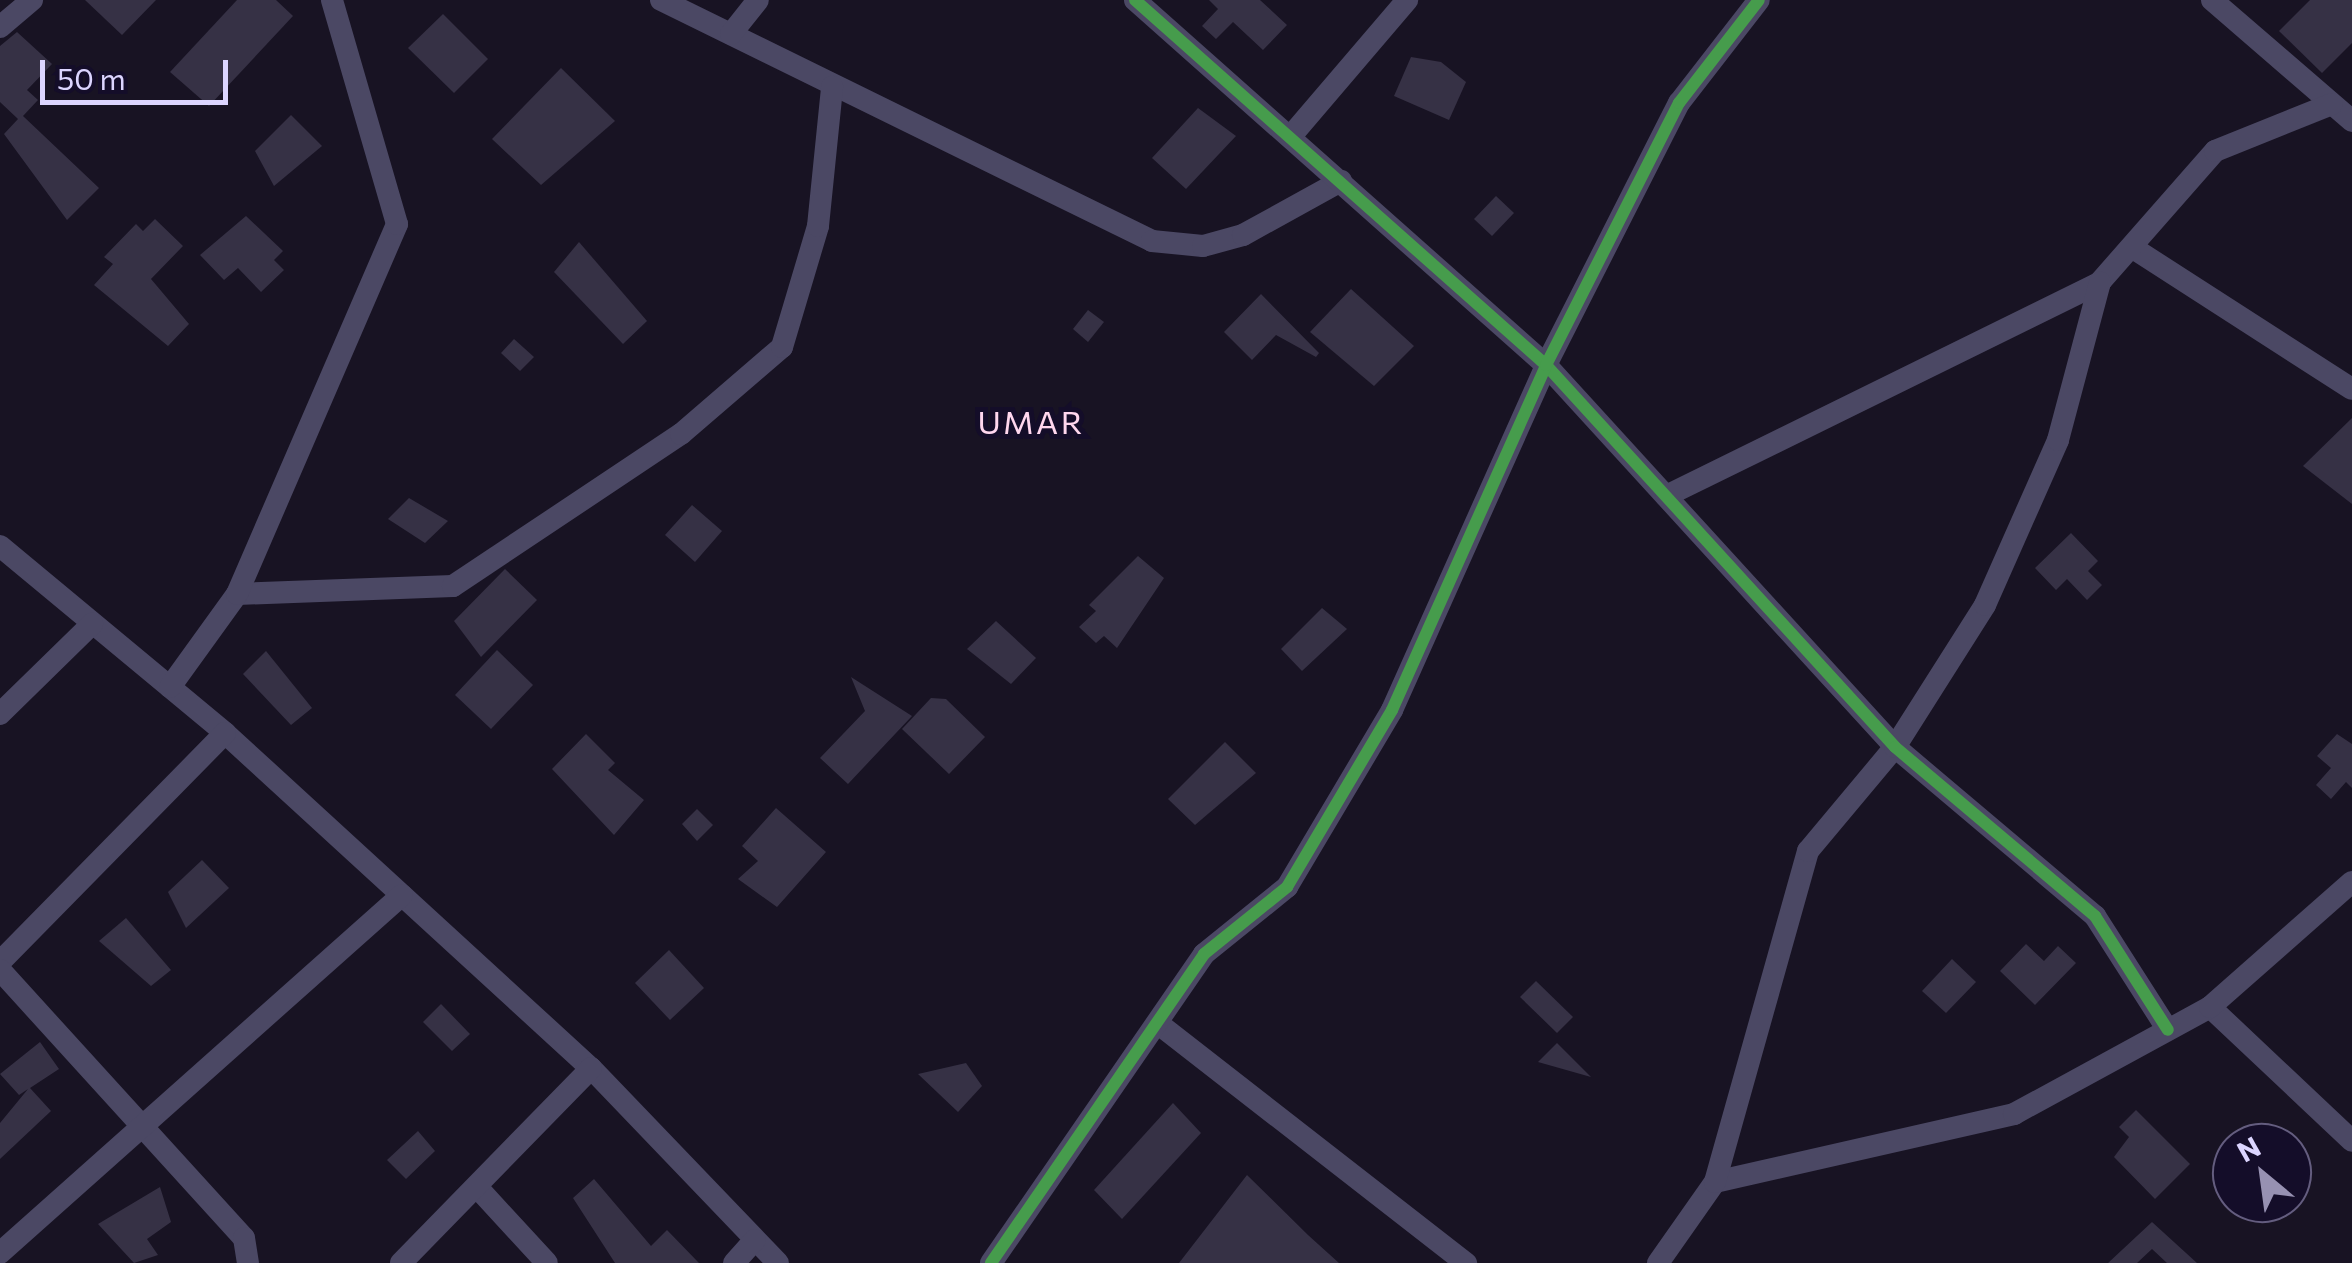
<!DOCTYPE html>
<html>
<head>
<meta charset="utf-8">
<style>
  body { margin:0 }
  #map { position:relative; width:2352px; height:1263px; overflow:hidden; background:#181323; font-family:Commissioner,sans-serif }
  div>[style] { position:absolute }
  .building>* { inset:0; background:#363145 }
  .street>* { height:22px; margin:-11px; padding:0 11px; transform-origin:11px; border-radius:11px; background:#4b4864 }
  .cycleway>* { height:12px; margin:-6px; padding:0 6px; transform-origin:6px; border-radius:6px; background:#469c4c }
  span { translate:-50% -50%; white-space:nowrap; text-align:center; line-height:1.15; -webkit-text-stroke:10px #140d29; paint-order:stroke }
  .quarter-label { font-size:32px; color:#ffd7ee; letter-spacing:2.5px }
  .north { position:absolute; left:2212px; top:1123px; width:100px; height:100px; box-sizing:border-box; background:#140d29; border:2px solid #645d7f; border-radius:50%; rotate:331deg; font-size:28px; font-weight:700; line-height:40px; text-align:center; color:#dcd5ff }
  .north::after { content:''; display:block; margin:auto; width:35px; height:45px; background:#9791b2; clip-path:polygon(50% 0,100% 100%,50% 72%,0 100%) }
  .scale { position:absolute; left:40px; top:60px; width:188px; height:45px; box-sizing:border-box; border:5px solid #dcd5ff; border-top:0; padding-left:12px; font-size:30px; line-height:35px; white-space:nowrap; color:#dcd5ff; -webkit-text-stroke:8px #140d29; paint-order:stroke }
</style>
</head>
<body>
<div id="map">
  <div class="building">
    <div style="clip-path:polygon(85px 0,156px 0,122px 35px)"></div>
    <div style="clip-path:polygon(237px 0,276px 0,293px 16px,209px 106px,170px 72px)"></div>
    <div style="clip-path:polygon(1209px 0,1260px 0,1287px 25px,1263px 50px,1233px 22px,1216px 39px,1202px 26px,1218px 9px)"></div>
    <div style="clip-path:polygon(2310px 0,2352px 0,2352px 43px,2322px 73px,2279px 31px)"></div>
    <div style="clip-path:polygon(443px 14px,488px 59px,454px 93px,408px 48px)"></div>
    <div style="clip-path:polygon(17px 32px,52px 64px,27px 90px,38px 100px,23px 116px,99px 188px,67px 220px,4px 134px,18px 119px,0 102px,0 46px)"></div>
    <div style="clip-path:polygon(1411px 57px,1441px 62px,1466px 82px,1449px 120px,1394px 96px)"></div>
    <div style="clip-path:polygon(561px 68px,615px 121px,541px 185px,492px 139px)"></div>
    <div style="clip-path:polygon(1198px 108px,1236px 136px,1186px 189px,1152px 158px)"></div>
    <div style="clip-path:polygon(291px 115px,322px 146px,274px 186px,255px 151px)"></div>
    <div style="clip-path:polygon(1496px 196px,1514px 213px,1492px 236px,1474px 219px)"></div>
    <div style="clip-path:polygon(246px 216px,283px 251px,274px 260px,284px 270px,261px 292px,238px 268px,224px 280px,200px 255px)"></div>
    <div style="clip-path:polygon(155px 219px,183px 246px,151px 279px,189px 324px,168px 346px,94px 285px,113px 264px,104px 257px,136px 224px,143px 231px)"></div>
    <div style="clip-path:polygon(579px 242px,647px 321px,623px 344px,554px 272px)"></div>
    <div style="clip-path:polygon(1351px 289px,1414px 346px,1374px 386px,1310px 332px)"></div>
    <div style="clip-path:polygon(1261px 294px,1319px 353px,1316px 357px,1276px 335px,1252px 360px,1224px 332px)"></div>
    <div style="clip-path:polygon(1088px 310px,1104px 322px,1088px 342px,1073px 329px)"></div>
    <div style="clip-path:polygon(514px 339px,534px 357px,520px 371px,501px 353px)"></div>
    <div style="clip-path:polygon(2352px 418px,2352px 504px,2303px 466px)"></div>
    <div style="clip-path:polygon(409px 498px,448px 521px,425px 543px,388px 519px)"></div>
    <div style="clip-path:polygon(692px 505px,722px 531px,695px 562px,665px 535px)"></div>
    <div style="clip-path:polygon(2071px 533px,2098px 561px,2088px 571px,2102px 585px,2087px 600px,2067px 579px,2056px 590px,2035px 568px)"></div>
    <div style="clip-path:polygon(1138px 556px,1164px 578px,1117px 648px,1104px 636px,1096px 643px,1079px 627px,1096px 611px,1089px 605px)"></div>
    <div style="clip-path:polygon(505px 569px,537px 600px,481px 657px,454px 621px)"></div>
    <div style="clip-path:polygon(1322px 608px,1347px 629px,1302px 671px,1281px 649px)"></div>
    <div style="clip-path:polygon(996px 621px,1036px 658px,1011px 684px,967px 649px)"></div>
    <div style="clip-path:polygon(497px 650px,533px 685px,491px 729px,455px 695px)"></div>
    <div style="clip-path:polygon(266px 651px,312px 708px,291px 725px,243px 674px)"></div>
    <div style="clip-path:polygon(851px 677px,912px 716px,848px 784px,820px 758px,865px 711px)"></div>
    <div style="clip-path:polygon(931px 698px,946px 699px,985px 737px,949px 774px,902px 729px)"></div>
    <div style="clip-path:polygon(586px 734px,615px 763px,608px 770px,644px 800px,614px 835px,552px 769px)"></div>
    <div style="clip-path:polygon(2337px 734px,2352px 744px,2352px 788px,2346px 782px,2331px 799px,2316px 785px,2331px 768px,2317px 756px)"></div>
    <div style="clip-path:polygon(1225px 742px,1256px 773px,1195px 825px,1168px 799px)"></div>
    <div style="clip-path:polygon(776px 808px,826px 852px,777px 907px,738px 879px,758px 861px,742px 846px)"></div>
    <div style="clip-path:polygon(697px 809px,713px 825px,697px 841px,682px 824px)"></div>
    <div style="clip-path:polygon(202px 860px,229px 888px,186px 928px,168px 892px)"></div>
    <div style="clip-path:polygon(126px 918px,171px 970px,151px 986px,99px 941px)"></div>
    <div style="clip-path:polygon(2026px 944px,2044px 961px,2058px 946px,2076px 963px,2035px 1005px,2000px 971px)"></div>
    <div style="clip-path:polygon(669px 950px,704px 988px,670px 1020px,635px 983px)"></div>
    <div style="clip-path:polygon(1952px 959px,1976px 982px,1946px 1013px,1922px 991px)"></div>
    <div style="clip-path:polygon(1536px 981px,1573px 1017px,1557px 1033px,1520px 997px)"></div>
    <div style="clip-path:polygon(441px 1004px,470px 1034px,452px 1051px,423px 1022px)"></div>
    <div style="clip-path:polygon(40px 1042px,59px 1069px,30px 1088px,51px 1111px,0 1159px,0 1123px,28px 1089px,19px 1095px,0 1074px)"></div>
    <div style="clip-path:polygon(1557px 1043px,1591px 1077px,1538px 1062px)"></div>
    <div style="clip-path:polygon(966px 1063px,982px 1086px,958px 1112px,918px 1074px)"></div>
    <div style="clip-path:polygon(1173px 1103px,1201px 1133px,1122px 1219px,1094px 1190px)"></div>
    <div style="clip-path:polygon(2136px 1110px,2190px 1164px,2155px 1199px,2114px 1157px,2129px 1137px,2119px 1127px)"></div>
    <div style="clip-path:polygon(418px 1131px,435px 1151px,406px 1179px,387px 1160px)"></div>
    <div style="clip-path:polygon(1247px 1175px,1308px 1235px,1339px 1263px,1179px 1263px)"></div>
    <div style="clip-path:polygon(594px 1179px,651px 1246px,667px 1230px,699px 1263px,615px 1263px,573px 1198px)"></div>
    <div style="clip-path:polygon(160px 1187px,171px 1222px,147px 1239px,158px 1255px,134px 1263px,98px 1224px)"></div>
    <div style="clip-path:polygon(2152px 1222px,2197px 1263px,2167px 1263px,2152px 1249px,2137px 1263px,2108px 1263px)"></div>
  </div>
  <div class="street">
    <div style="left:661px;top:0;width:547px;rotate:26.14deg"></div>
    <div style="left:1152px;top:241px;width:51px;rotate:5.6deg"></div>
    <div style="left:1203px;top:246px;width:41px;rotate:-15.4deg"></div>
    <div style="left:1243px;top:235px;width:112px;rotate:-28.9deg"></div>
    <div style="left:1135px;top:0;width:550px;rotate:41.61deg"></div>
    <div style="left:1546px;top:365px;width:517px;rotate:47.58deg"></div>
    <div style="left:1895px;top:747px;width:262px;rotate:40.2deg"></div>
    <div style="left:2095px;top:916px;width:135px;rotate:57.4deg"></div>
    <div style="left:2212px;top:0;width:185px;rotate:40.8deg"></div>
    <div style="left:0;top:27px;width:42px;rotate:-40.2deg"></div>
    <div style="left:731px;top:34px;width:43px;rotate:-51.5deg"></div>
    <div style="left:1291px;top:136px;width:179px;rotate:-49.5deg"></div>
    <div style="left:2133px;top:248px;width:260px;rotate:32.8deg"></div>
    <div style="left:1666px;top:496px;width:484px;rotate:-26.2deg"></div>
    <div style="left:2100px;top:282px;width:174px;rotate:-48.7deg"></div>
    <div style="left:2215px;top:151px;width:126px;rotate:-21.9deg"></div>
    <div style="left:0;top:546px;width:293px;rotate:39.7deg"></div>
    <div style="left:225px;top:733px;width:496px;rotate:42.5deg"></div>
    <div style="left:591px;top:1068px;width:270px;rotate:46.2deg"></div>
    <div style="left:237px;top:594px;width:216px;rotate:-2.1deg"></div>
    <div style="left:453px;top:586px;width:274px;rotate:-33.7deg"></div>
    <div style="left:681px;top:434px;width:133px;rotate:-40.7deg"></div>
    <div style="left:782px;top:347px;width:126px;rotate:-73.4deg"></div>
    <div style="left:818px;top:226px;width:140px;rotate:-84.2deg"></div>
    <div style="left:170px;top:687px;width:115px;rotate:-54.2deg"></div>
    <div style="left:237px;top:594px;width:403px;rotate:-66.6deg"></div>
    <div style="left:397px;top:224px;width:233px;rotate:-106.2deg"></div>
    <div style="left:0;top:714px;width:129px;rotate:-44.4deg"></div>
    <div style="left:0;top:962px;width:321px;rotate:-45.5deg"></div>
    <div style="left:0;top:970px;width:362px;rotate:47.7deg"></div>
    <div style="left:244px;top:1238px;width:25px;rotate:81deg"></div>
    <div style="left:2210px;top:1007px;width:195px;rotate:43.3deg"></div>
    <div style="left:1160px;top:1025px;width:388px;rotate:37.9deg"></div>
    <div style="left:1715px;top:1182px;width:307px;rotate:-12.8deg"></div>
    <div style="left:2014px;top:1114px;width:223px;rotate:-28.6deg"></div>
    <div style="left:2210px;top:1007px;width:189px;rotate:-41.4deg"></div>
    <div style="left:477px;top:1187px;width:103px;rotate:47.4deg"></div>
    <div style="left:0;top:1253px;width:538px;rotate:-41.69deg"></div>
    <div style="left:401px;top:1263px;width:272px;rotate:-45.7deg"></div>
    <div style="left:734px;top:1263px;width:31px;rotate:-48deg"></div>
    <div style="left:991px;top:1263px;width:375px;rotate:-55.4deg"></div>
    <div style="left:1204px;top:954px;width:107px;rotate:-38.9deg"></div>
    <div style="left:1287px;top:887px;width:206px;rotate:-59.3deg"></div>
    <div style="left:1392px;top:710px;width:378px;rotate:-65.9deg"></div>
    <div style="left:1546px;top:365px;width:294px;rotate:-63.1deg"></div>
    <div style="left:1679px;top:103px;width:130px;rotate:-52.2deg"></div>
    <div style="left:1658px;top:1263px;width:99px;rotate:-54.9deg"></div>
    <div style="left:1715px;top:1182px;width:344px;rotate:-74.3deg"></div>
    <div style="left:1808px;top:851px;width:136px;rotate:-50.1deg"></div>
    <div style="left:1895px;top:747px;width:168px;rotate:-57.6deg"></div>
    <div style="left:1985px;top:605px;width:180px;rotate:-66.1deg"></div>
    <div style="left:2058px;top:440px;width:163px;rotate:-75.1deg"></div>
  </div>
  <div class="cycleway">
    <div style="left:1135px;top:0;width:550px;rotate:41.61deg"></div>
    <div style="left:1546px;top:365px;width:517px;rotate:47.58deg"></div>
    <div style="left:1895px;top:747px;width:262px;rotate:40.2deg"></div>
    <div style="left:2095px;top:916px;width:135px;rotate:57.4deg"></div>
    <div style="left:991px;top:1263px;width:375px;rotate:-55.4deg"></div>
    <div style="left:1204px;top:954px;width:107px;rotate:-38.9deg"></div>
    <div style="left:1287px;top:887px;width:206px;rotate:-59.3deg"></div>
    <div style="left:1392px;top:710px;width:378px;rotate:-65.9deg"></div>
    <div style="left:1546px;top:365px;width:294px;rotate:-63.1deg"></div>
    <div style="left:1679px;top:103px;width:130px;rotate:-52.2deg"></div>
  </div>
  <div class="quarter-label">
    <span style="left:1031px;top:421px">UMAR</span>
  </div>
  <div class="north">N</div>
  <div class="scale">50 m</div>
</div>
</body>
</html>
